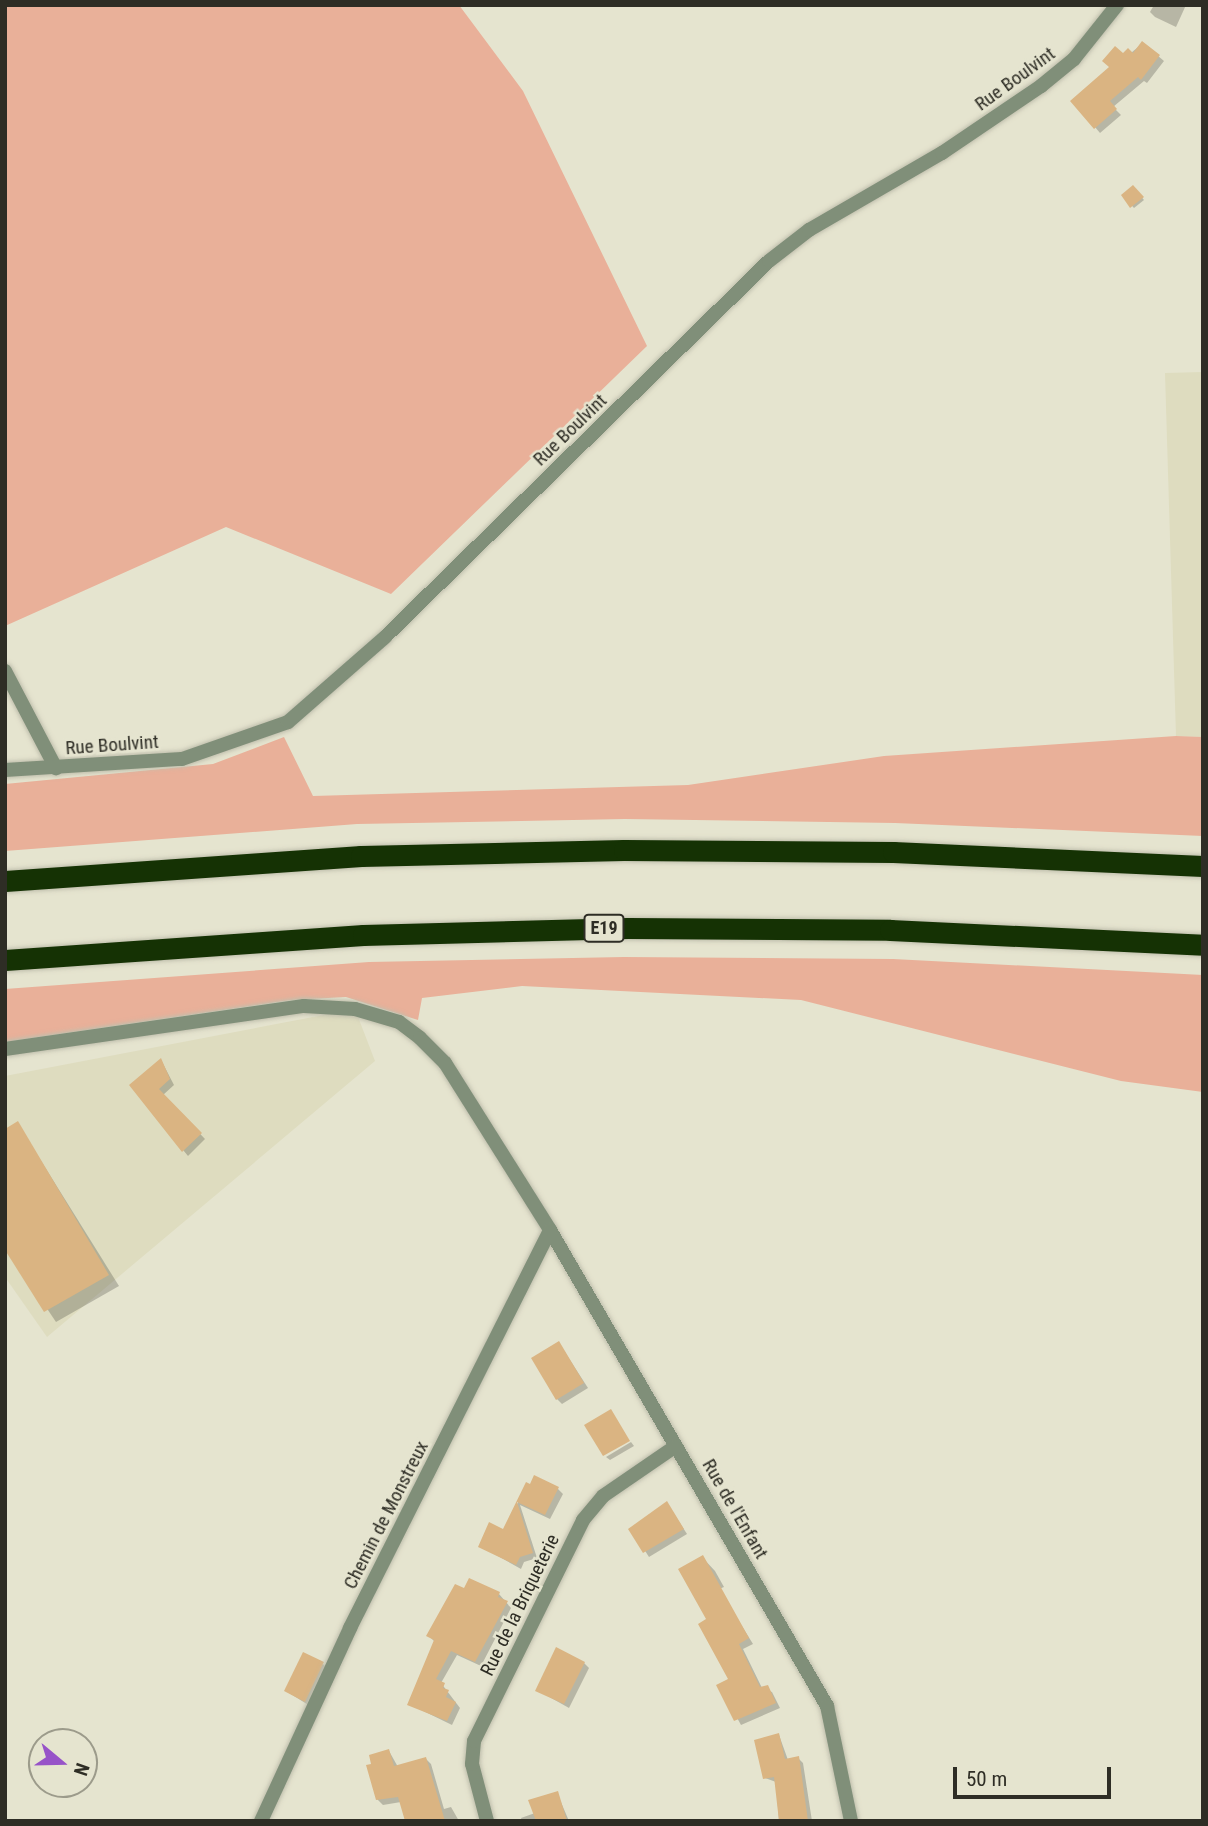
<!DOCTYPE html>
<html>
<head>
<meta charset="utf-8">
<style>
  body { margin:0 }
  #map { position:relative; width:1208px; height:1826px; overflow:hidden; background:#e5e4cf; font-family:"Roboto Condensed",sans-serif }
  div>[style] { position:absolute }
  .built>* { inset:0; background:#dedcbf }
  .green>* { inset:0; background:#e9b099 }
  .shadow>* { inset:0; background:#0003 }
  .building>* { inset:0; background:#dab482 }
  .roads { filter:drop-shadow(0 0 2px #c0bfad) drop-shadow(0 0 2px #c0bfad) }
  .street>* { height:14px; margin:-7px; padding:0 7px; transform-origin:7px; border-radius:7px; background:#808f79 }
  .highway>* { height:21px; margin:-10.5px; padding:0 10.5px; transform-origin:10.5px; border-radius:10.5px; background:#153204 }
  span { translate:-50% -50%; white-space:nowrap; text-align:center; line-height:1.15; -webkit-text-stroke:5px #e5e4cf; paint-order:stroke }
  .shield-label span { padding:2px 5px; background:#e5e4cf; border:2px solid; border-radius:5px; -webkit-text-stroke-width:0 }
  .shield-label { font-size:18px; color:#2e2d25; font-weight:700 }
  .street-label { font-size:19px; color:#2e2d25 }
  .frame { position:absolute; inset:0; border:7px solid #2e2d25; pointer-events:none }
  .north { position:absolute; left:28px; top:1728px; width:70px; height:70px; box-sizing:border-box; background:#e5e4cf; border:2px solid #9c9b8b; border-radius:50%; rotate:109deg; font-size:19px; font-weight:700; line-height:28px; text-align:center; color:#2e2d25 }
  .north::after { content:''; display:block; margin:auto; width:24px; height:32px; background:#9753c8; clip-path:polygon(50% 0,100% 100%,50% 72%,0 100%) }
  .scale { position:absolute; left:953px; top:1767px; width:158px; height:32px; box-sizing:border-box; border:4px solid #2e2d25; border-top:0; padding-left:9px; font-size:21px; line-height:24px; white-space:nowrap; color:#2e2d25; -webkit-text-stroke:5px #e5e4cf; paint-order:stroke }
</style>
</head>
<body>
<div id="map">
  <div class="built">
    <div style="clip-path:polygon(1203px 372px,1203px 737px,1176px 736px,1165px 373px)"></div>
    <div style="clip-path:polygon(355px 1009px,375px 1061px,47px 1337px,5px 1277px,5px 1076px)"></div>
  </div>
  <div class="green">
    <div style="clip-path:polygon(5px 5px,459px 5px,523px 91px,647px 346px,391px 594px,226px 527px,5px 626px)"></div>
    <div style="clip-path:polygon(1176px 736px,1203px 737px,1203px 836px,895px 823px,625px 819px,357px 824px,5px 851px,5px 784px,213px 764px,284px 737px,313px 796px,688px 785px,884px 756px)"></div>
    <div style="clip-path:polygon(624px 957px,893px 959px,1203px 975px,1203px 1092px,1121px 1081px,801px 1000px,522px 986px,422px 998px,418px 1020px,346px 997px,291px 1000px,5px 1042px,5px 989px,369px 962px)"></div>
  </div>
  <div class="shadow">
    <div style="clip-path:polygon(1154px 5px,1186px 5px,1176px 27px,1155px 17px,1150px 12px)"></div>
    <div style="clip-path:polygon(1143px 43px,1164px 61px,1147px 83px,1144px 81px,1113px 107px,1121px 115px,1100px 133px,1073px 101px)"></div>
    <div style="clip-path:polygon(1133px 187px,1144px 200px,1134px 208px,1123px 196px)"></div>
    <div style="clip-path:polygon(161px 1060px,174px 1085px,163px 1095px,205px 1139px,188px 1156px,131px 1086px)"></div>
    <div style="clip-path:polygon(18px 1124px,119px 1286px,56px 1322px,5px 1246px)"></div>
    <div style="clip-path:polygon(559px 1343px,588px 1388px,562px 1404px,557px 1399px)"></div>
    <div style="clip-path:polygon(631px 1442px,634px 1446px,610px 1460px,606px 1457px)"></div>
    <div style="clip-path:polygon(527px 1484px,558px 1489px,563px 1494px,550px 1519px,520px 1505px,537px 1558px,524px 1562px,521px 1569px,480px 1546px,504px 1531px)"></div>
    <div style="clip-path:polygon(667px 1503px,687px 1534px,649px 1557px,631px 1529px)"></div>
    <div style="clip-path:polygon(702px 1557px,715px 1571px,724px 1587px,719px 1589px,753px 1644px,743px 1649px,762px 1688px,772px 1692px,780px 1708px,741px 1725px,719px 1685px,731px 1679px,709px 1620px)"></div>
    <div style="clip-path:polygon(465px 1590px,499px 1594px,511px 1608px,481px 1666px,457px 1655px,441px 1683px,460px 1708px,452px 1725px,409px 1704px,435px 1642px,428px 1635px)"></div>
    <div style="clip-path:polygon(584px 1663px,589px 1668px,569px 1708px,537px 1690px)"></div>
    <div style="clip-path:polygon(323px 1664px,328px 1669px,310px 1706px,286px 1691px)"></div>
    <div style="clip-path:polygon(779px 1735px,788px 1760px,798px 1758px,803px 1763px,812px 1821px,779px 1821px,776px 1782px,765px 1778px)"></div>
    <div style="clip-path:polygon(389px 1751px,398px 1767px,425px 1758px,431px 1764px,444px 1809px,451px 1807px,459px 1821px,406px 1821px,401px 1802px,383px 1805px,377px 1799px)"></div>
    <div style="clip-path:polygon(557px 1793px,569px 1821px,522px 1821px,521px 1818px,535px 1813px)"></div>
  </div>
  <div class="building">
    <div style="clip-path:polygon(1142px 41px,1160px 55px,1141px 80px,1138px 77px,1110px 101px,1117px 109px,1094px 129px,1070px 101px,1109px 67px,1102px 61px,1115px 46px,1123px 53px,1128px 48px,1133px 53px)"></div>
    <div style="clip-path:polygon(1133px 185px,1144px 197px,1130px 208px,1121px 195px)"></div>
    <div style="clip-path:polygon(161px 1058px,170px 1079px,159px 1089px,202px 1133px,182px 1152px,129px 1085px)"></div>
    <div style="clip-path:polygon(18px 1121px,109px 1275px,44px 1312px,5px 1250px,5px 1129px)"></div>
    <div style="clip-path:polygon(559px 1341px,584px 1383px,556px 1400px,531px 1358px)"></div>
    <div style="clip-path:polygon(611px 1409px,630px 1441px,603px 1456px,584px 1425px)"></div>
    <div style="clip-path:polygon(534px 1475px,559px 1487px,545px 1515px,517px 1502px,533px 1553px,520px 1557px,516px 1565px,478px 1547px,489px 1522px,503px 1529px,526px 1482px,530px 1484px)"></div>
    <div style="clip-path:polygon(667px 1501px,684px 1529px,643px 1553px,628px 1529px)"></div>
    <div style="clip-path:polygon(703px 1555px,749px 1638px,739px 1644px,760px 1687px,768px 1685px,776px 1703px,734px 1721px,716px 1685px,728px 1679px,698px 1624px,706px 1619px,678px 1569px)"></div>
    <div style="clip-path:polygon(469px 1578px,500px 1592px,498px 1597px,508px 1601px,475px 1662px,451px 1651px,436px 1679px,445px 1683px,443px 1688px,449px 1690px,446px 1697px,456px 1702px,447px 1721px,407px 1705px,434px 1640px,426px 1636px,455px 1584px,464px 1588px)"></div>
    <div style="clip-path:polygon(556px 1647px,585px 1662px,564px 1704px,535px 1691px)"></div>
    <div style="clip-path:polygon(303px 1652px,324px 1662px,305px 1702px,284px 1691px)"></div>
    <div style="clip-path:polygon(779px 1733px,785px 1759px,799px 1756px,808px 1821px,779px 1821px,774px 1777px,763px 1779px,754px 1740px)"></div>
    <div style="clip-path:polygon(389px 1749px,394px 1766px,426px 1757px,445px 1821px,405px 1821px,398px 1797px,376px 1800px,366px 1765px,371px 1764px,369px 1755px)"></div>
    <div style="clip-path:polygon(558px 1791px,567px 1821px,536px 1821px,528px 1800px)"></div>
  </div>
  <div class="roads">
    <div class="street">
      <div style="left:5px;top:671px;width:110px;rotate:62.3deg"></div>
      <div style="left:5px;top:770px;width:177px;rotate:-3.6deg"></div>
      <div style="left:182px;top:759px;width:112px;rotate:-19.2deg"></div>
      <div style="left:288px;top:722px;width:129px;rotate:-41.2deg"></div>
      <div style="left:385px;top:637px;width:537px;rotate:-44.4deg"></div>
      <div style="left:769px;top:261px;width:51px;rotate:-37.8deg"></div>
      <div style="left:809px;top:230px;width:154px;rotate:-30.1deg"></div>
      <div style="left:942px;top:153px;width:120px;rotate:-34.1deg"></div>
      <div style="left:1041px;top:86px;width:43px;rotate:-39.3deg"></div>
      <div style="left:1074px;top:59px;width:69px;rotate:-51.5deg"></div>
      <div style="left:5px;top:1049px;width:302px;rotate:-8.2deg"></div>
      <div style="left:304px;top:1006px;width:51px;rotate:3.4deg"></div>
      <div style="left:355px;top:1009px;width:46px;rotate:16.5deg"></div>
      <div style="left:399px;top:1022px;width:26px;rotate:37deg"></div>
      <div style="left:420px;top:1038px;width:35px;rotate:45deg"></div>
      <div style="left:445px;top:1063px;width:197px;rotate:57.8deg"></div>
      <div style="left:550px;top:1230px;width:551px;rotate:59.8deg"></div>
      <div style="left:827px;top:1706px;width:117px;rotate:78.2deg"></div>
      <div style="left:261px;top:1821px;width:213px;rotate:-65.2deg"></div>
      <div style="left:350px;top:1628px;width:445px;rotate:-63.3deg"></div>
      <div style="left:487px;top:1821px;width:59px;rotate:-104.7deg"></div>
      <div style="left:472px;top:1764px;width:23px;rotate:-85deg"></div>
      <div style="left:474px;top:1741px;width:246px;rotate:-63.7deg"></div>
      <div style="left:583px;top:1520px;width:31px;rotate:-50deg"></div>
      <div style="left:603px;top:1496px;width:88px;rotate:-34.4deg"></div>
    </div>
    <div class="highway">
      <div style="left:5px;top:881px;width:357px;rotate:-4deg"></div>
      <div style="left:361px;top:856px;width:263px;rotate:-1.3deg"></div>
      <div style="left:624px;top:850px;width:269px;rotate:0.4deg"></div>
      <div style="left:893px;top:852px;width:310px;rotate:2.6deg"></div>
      <div style="left:5px;top:960px;width:359px;rotate:-4deg"></div>
      <div style="left:363px;top:935px;width:265px;rotate:-1.5deg"></div>
      <div style="left:628px;top:928px;width:262px;rotate:0.4deg"></div>
      <div style="left:890px;top:930px;width:313px;rotate:2.7deg"></div>
    </div>
  </div>
  <div class="shield-label">
    <span style="left:604px;top:928px">E19</span>
  </div>
  <div class="street-label">
    <span style="left:1015px;top:79px;rotate:-36deg">Rue Boulvint</span>
    <span style="left:570px;top:430px;rotate:-44deg">Rue Boulvint</span>
    <span style="left:112px;top:745px;rotate:-4deg">Rue Boulvint</span>
    <span style="left:735px;top:1509px;rotate:60deg">Rue de l'Enfant</span>
    <span style="left:386px;top:1515px;rotate:-63deg">Chemin de Monstreux</span>
    <span style="left:520px;top:1605px;rotate:-64deg">Rue de la Briqueterie</span>
  </div>
  <div class="frame"></div>
  <div class="north">N</div>
  <div class="scale">50 m</div>
</div>
</body>
</html>
